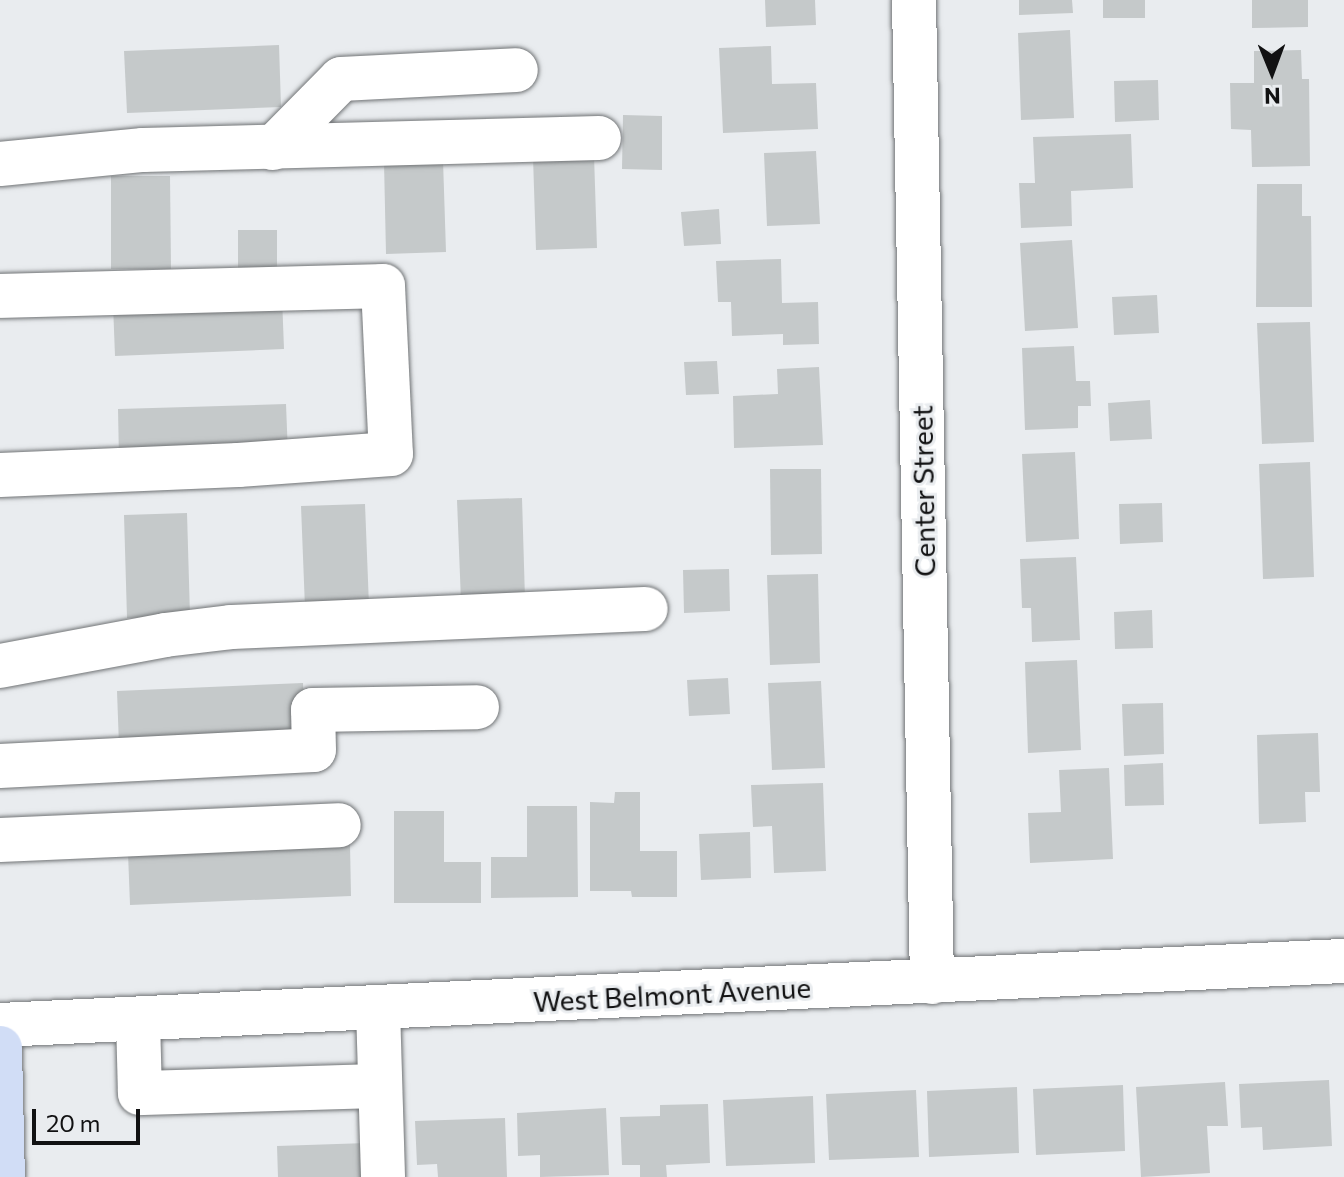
<!DOCTYPE html>
<html>
<head>
<meta charset="utf-8">
<style>
  body { margin:0 }
  #map { position:relative; width:1344px; height:1177px; overflow:hidden; background:#e9ecef; font-family:Commissioner,sans-serif }
  div>[style] { position:absolute }
  .building>* { inset:0; background:#c5c9ca }
  .roads { filter:drop-shadow(0 0 2px #717476) drop-shadow(0 0 2px #717476) }
  .minor>* { height:44px; margin:-22px; padding:0 22px; transform-origin:22px; border-radius:22px; background:#fff }
  .major>* { height:44px; margin:-22px; padding:0 22px; transform-origin:22px; border-radius:22px; background:#d1ddf6 }
  span { translate:-50% -50%; white-space:nowrap; text-align:center; line-height:1.15; -webkit-text-stroke:6px #e9ecef; paint-order:stroke }
  .street-label { font-size:28px; color:#111112 }
  .north { position:absolute; left:1232px; top:32px; width:80px; height:80px; -webkit-text-stroke:6px #e9ecef; paint-order:stroke; rotate:179deg; font-size:22px; font-weight:700; line-height:32px; text-align:center; color:#111112 }
  .north::after { content:''; display:block; margin:auto; width:28px; height:36px; background:#111112; clip-path:polygon(50% 0,100% 100%,50% 72%,0 100%) }
  .scale { position:absolute; left:32px; top:1109px; width:108px; height:36px; box-sizing:border-box; border:4px solid #111112; border-top:0; padding-left:10px; font-size:24px; line-height:28px; white-space:nowrap; color:#111112; -webkit-text-stroke:6px #e9ecef; paint-order:stroke }
</style>
</head>
<body>
<div id="map">
  <div class="building">
    <div style="clip-path:polygon(765px 0,815px 0,816px 25px,766px 27px)"></div>
    <div style="clip-path:polygon(1019px 0,1072px 0,1073px 13px,1019px 15px)"></div>
    <div style="clip-path:polygon(1103px 0,1145px 0,1145px 18px,1103px 18px)"></div>
    <div style="clip-path:polygon(1252px 0,1308px 0,1308px 27px,1252px 28px)"></div>
    <div style="clip-path:polygon(1070px 30px,1074px 118px,1021px 120px,1018px 33px)"></div>
    <div style="clip-path:polygon(279px 45px,281px 107px,127px 113px,124px 51px)"></div>
    <div style="clip-path:polygon(771px 46px,772px 84px,816px 83px,818px 129px,723px 133px,719px 48px)"></div>
    <div style="clip-path:polygon(1301px 50px,1302px 79px,1309px 79px,1310px 166px,1252px 167px,1251px 130px,1231px 129px,1230px 83px,1254px 83px,1254px 51px)"></div>
    <div style="clip-path:polygon(1158px 80px,1159px 120px,1115px 122px,1114px 81px)"></div>
    <div style="clip-path:polygon(623px 115px,662px 116px,662px 170px,622px 169px)"></div>
    <div style="clip-path:polygon(1131px 134px,1133px 188px,1071px 191px,1072px 226px,1021px 228px,1019px 183px,1035px 183px,1033px 137px)"></div>
    <div style="clip-path:polygon(816px 151px,820px 224px,767px 226px,764px 153px)"></div>
    <div style="clip-path:polygon(594px 155px,597px 248px,536px 250px,533px 157px)"></div>
    <div style="clip-path:polygon(443px 160px,446px 252px,386px 254px,384px 162px)"></div>
    <div style="clip-path:polygon(111px 176px,170px 176px,171px 269px,111px 269px)"></div>
    <div style="clip-path:polygon(1257px 184px,1302px 184px,1302px 216px,1311px 216px,1312px 307px,1256px 307px)"></div>
    <div style="clip-path:polygon(719px 209px,721px 244px,684px 246px,681px 212px)"></div>
    <div style="clip-path:polygon(238px 230px,277px 230px,277px 269px,238px 269px)"></div>
    <div style="clip-path:polygon(1072px 240px,1078px 328px,1025px 331px,1020px 243px)"></div>
    <div style="clip-path:polygon(781px 259px,782px 303px,818px 302px,819px 344px,783px 345px,783px 334px,732px 336px,731px 302px,718px 302px,716px 261px)"></div>
    <div style="clip-path:polygon(1157px 295px,1159px 333px,1114px 335px,1112px 297px)"></div>
    <div style="clip-path:polygon(282px 297px,284px 349px,115px 356px,113px 304px)"></div>
    <div style="clip-path:polygon(1310px 322px,1314px 442px,1262px 444px,1257px 323px)"></div>
    <div style="clip-path:polygon(1074px 346px,1076px 381px,1090px 381px,1091px 406px,1078px 406px,1078px 428px,1025px 430px,1022px 348px)"></div>
    <div style="clip-path:polygon(717px 361px,719px 394px,686px 395px,684px 362px)"></div>
    <div style="clip-path:polygon(819px 367px,823px 445px,734px 448px,733px 396px,778px 394px,777px 369px)"></div>
    <div style="clip-path:polygon(1150px 400px,1152px 439px,1110px 441px,1108px 403px)"></div>
    <div style="clip-path:polygon(286px 404px,288px 455px,119px 460px,118px 409px)"></div>
    <div style="clip-path:polygon(1075px 452px,1079px 539px,1026px 542px,1022px 454px)"></div>
    <div style="clip-path:polygon(1310px 462px,1314px 577px,1263px 579px,1259px 464px)"></div>
    <div style="clip-path:polygon(770px 469px,821px 469px,822px 554px,771px 555px)"></div>
    <div style="clip-path:polygon(522px 498px,525px 599px,461px 601px,457px 500px)"></div>
    <div style="clip-path:polygon(1162px 503px,1163px 542px,1120px 544px,1119px 504px)"></div>
    <div style="clip-path:polygon(365px 504px,369px 606px,305px 608px,301px 506px)"></div>
    <div style="clip-path:polygon(187px 513px,190px 616px,127px 618px,124px 515px)"></div>
    <div style="clip-path:polygon(1076px 557px,1080px 640px,1032px 642px,1031px 608px,1022px 608px,1020px 559px)"></div>
    <div style="clip-path:polygon(729px 569px,730px 611px,684px 613px,683px 570px)"></div>
    <div style="clip-path:polygon(818px 574px,820px 663px,770px 665px,767px 575px)"></div>
    <div style="clip-path:polygon(1152px 610px,1153px 648px,1115px 649px,1114px 612px)"></div>
    <div style="clip-path:polygon(1077px 660px,1081px 750px,1028px 753px,1025px 662px)"></div>
    <div style="clip-path:polygon(728px 678px,730px 714px,689px 716px,687px 680px)"></div>
    <div style="clip-path:polygon(821px 681px,825px 768px,772px 770px,768px 683px)"></div>
    <div style="clip-path:polygon(303px 683px,305px 738px,119px 746px,117px 691px)"></div>
    <div style="clip-path:polygon(1163px 703px,1164px 754px,1124px 756px,1122px 704px)"></div>
    <div style="clip-path:polygon(1318px 733px,1320px 792px,1305px 792px,1306px 822px,1259px 824px,1257px 735px)"></div>
    <div style="clip-path:polygon(1163px 763px,1164px 805px,1125px 806px,1124px 765px)"></div>
    <div style="clip-path:polygon(1109px 768px,1113px 859px,1030px 863px,1028px 813px,1061px 812px,1059px 770px)"></div>
    <div style="clip-path:polygon(823px 783px,826px 871px,774px 873px,772px 826px,753px 827px,751px 785px)"></div>
    <div style="clip-path:polygon(615px 792px,640px 792px,640px 851px,677px 851px,677px 897px,632px 897px,631px 891px,590px 891px,590px 802px,614px 803px)"></div>
    <div style="clip-path:polygon(527px 806px,577px 806px,578px 897px,491px 898px,491px 857px,527px 857px)"></div>
    <div style="clip-path:polygon(394px 811px,444px 811px,444px 862px,481px 862px,481px 903px,394px 903px)"></div>
    <div style="clip-path:polygon(750px 832px,751px 878px,701px 880px,699px 834px)"></div>
    <div style="clip-path:polygon(350px 844px,351px 896px,130px 905px,128px 853px)"></div>
    <div style="clip-path:polygon(1329px 1080px,1332px 1146px,1263px 1150px,1262px 1127px,1241px 1128px,1239px 1084px)"></div>
    <div style="clip-path:polygon(1225px 1082px,1228px 1126px,1207px 1126px,1210px 1173px,1141px 1177px,1136px 1087px)"></div>
    <div style="clip-path:polygon(1123px 1085px,1125px 1151px,1036px 1155px,1033px 1089px)"></div>
    <div style="clip-path:polygon(1017px 1087px,1019px 1153px,929px 1157px,927px 1091px)"></div>
    <div style="clip-path:polygon(916px 1090px,919px 1157px,829px 1160px,826px 1094px)"></div>
    <div style="clip-path:polygon(813px 1096px,815px 1163px,726px 1166px,723px 1100px)"></div>
    <div style="clip-path:polygon(708px 1104px,710px 1163px,666px 1165px,667px 1177px,640px 1177px,640px 1165px,622px 1165px,620px 1117px,660px 1116px,660px 1105px)"></div>
    <div style="clip-path:polygon(606px 1108px,609px 1175px,540px 1177px,540px 1155px,518px 1156px,517px 1113px)"></div>
    <div style="clip-path:polygon(505px 1118px,507px 1177px,438px 1177px,437px 1164px,417px 1165px,415px 1121px)"></div>
    <div style="clip-path:polygon(367px 1143px,368px 1177px,278px 1177px,277px 1146px)"></div>
  </div>
  <div class="roads">
    <div class="minor">
      <div style="left:914px;top:0;width:982px;rotate:88.95deg"></div>
      <div style="left:273px;top:148px;width:97px;rotate:-45.4deg"></div>
      <div style="left:341px;top:79px;width:175px;rotate:-2.9deg"></div>
      <div style="left:0;top:164px;width:144px;rotate:-5.6deg"></div>
      <div style="left:143px;top:150px;width:456px;rotate:-1.5deg"></div>
      <div style="left:0;top:296px;width:383px;rotate:-1.5deg"></div>
      <div style="left:383px;top:286px;width:168px;rotate:87.3deg"></div>
      <div style="left:391px;top:454px;width:153px;rotate:175.9deg"></div>
      <div style="left:238px;top:465px;width:238px;rotate:177.6deg"></div>
      <div style="left:0;top:666px;width:168px;rotate:-10.6deg"></div>
      <div style="left:165px;top:635px;width:66px;rotate:-6.9deg"></div>
      <div style="left:231px;top:627px;width:415px;rotate:-2.5deg"></div>
      <div style="left:0;top:766px;width:314px;rotate:-2.9deg"></div>
      <div style="left:314px;top:750px;width:40px;rotate:-91.4deg"></div>
      <div style="left:313px;top:710px;width:164px;rotate:-1deg"></div>
      <div style="left:0;top:840px;width:339px;rotate:-2.5deg"></div>
      <div style="left:378px;top:1008px;width:169px;rotate:88.3deg"></div>
      <div style="left:138px;top:1019px;width:74px;rotate:88.5deg"></div>
      <div style="left:140px;top:1093px;width:240px;rotate:-1.7deg"></div>
      <div style="left:0;top:1025px;width:1346px;rotate:-2.73deg"></div>
    </div>
    <div class="major">
      <div style="left:0;top:1048px;width:129px;rotate:88.7deg"></div>
    </div>
  </div>
  <div class="street-label">
    <span style="left:923px;top:491px;rotate:-91deg">Center Street</span>
    <span style="left:672px;top:994px;rotate:-3deg">West Belmont Avenue</span>
  </div>
  <div class="north">N</div>
  <div class="scale">20 m</div>
</div>
</body>
</html>
